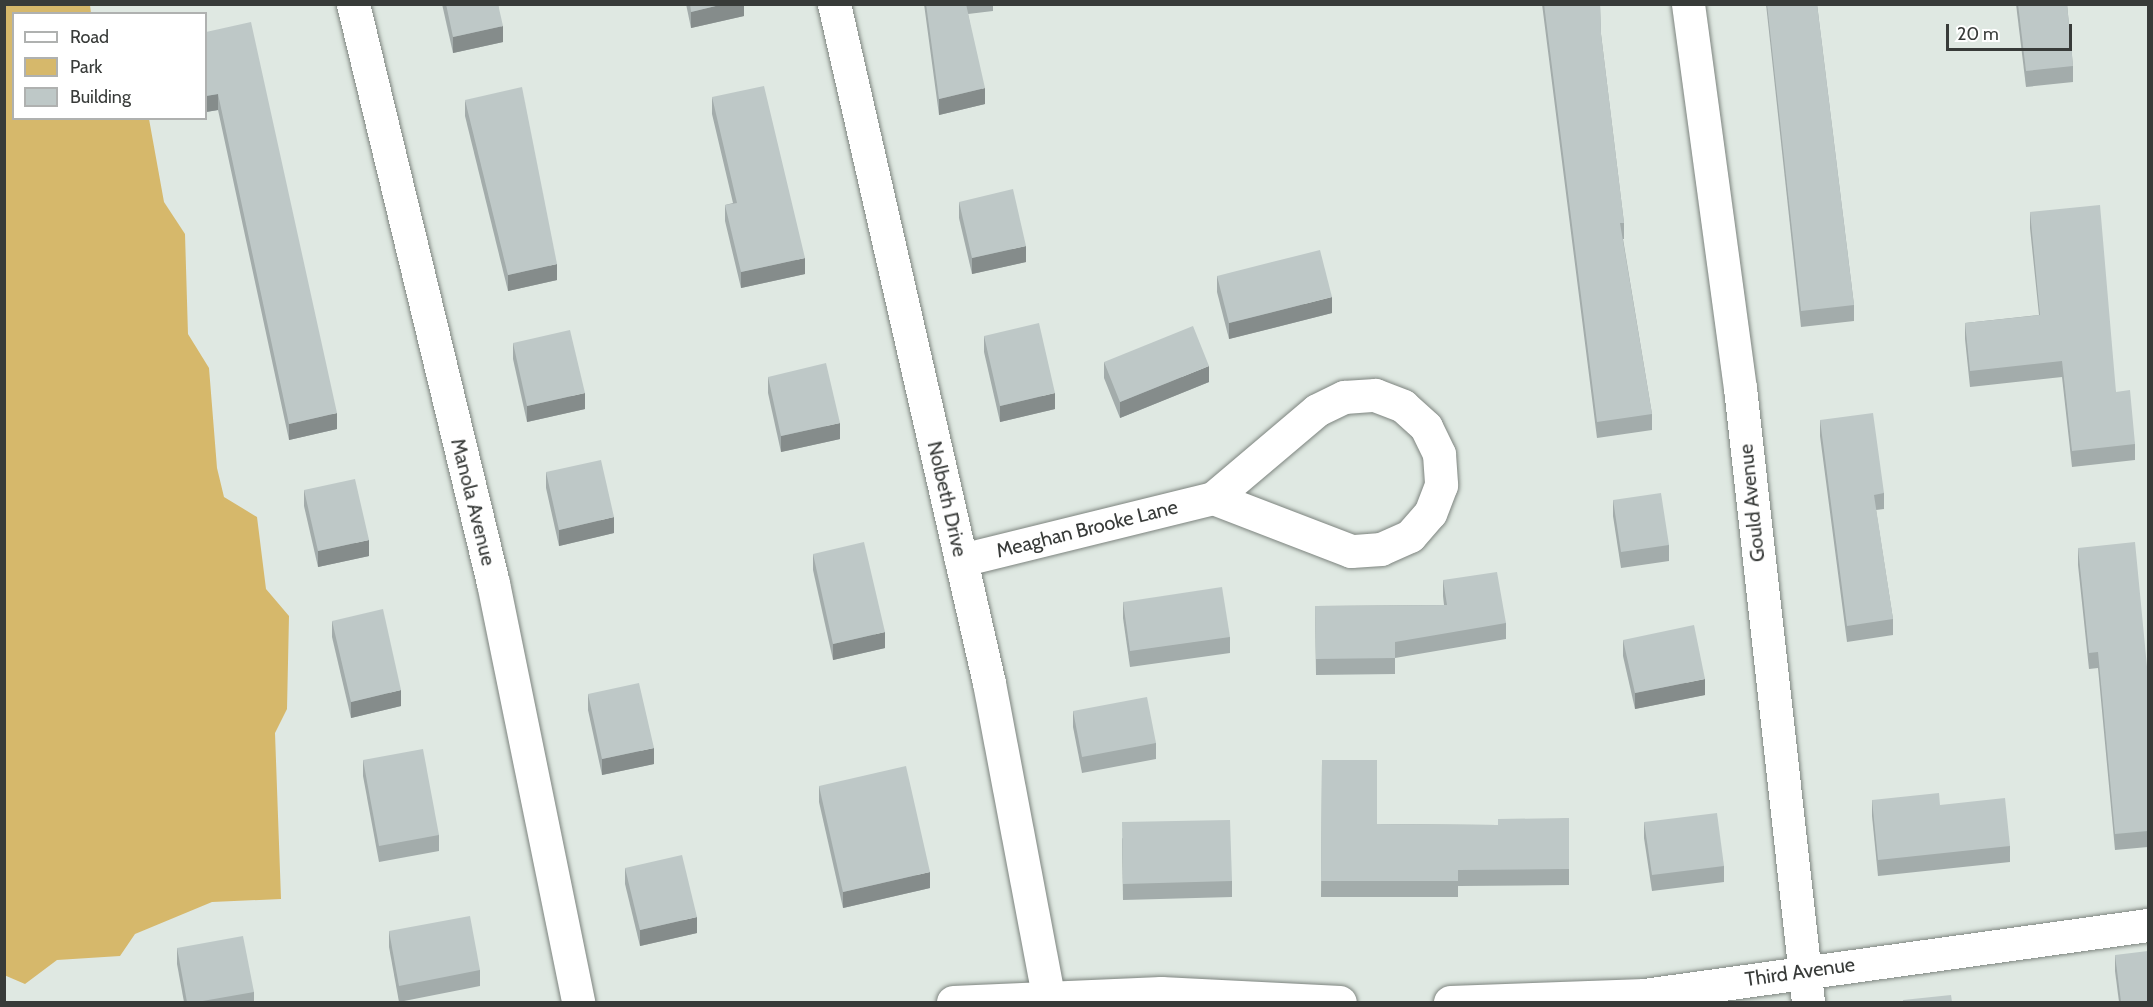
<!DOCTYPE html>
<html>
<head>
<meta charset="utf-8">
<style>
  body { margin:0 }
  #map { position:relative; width:2153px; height:1007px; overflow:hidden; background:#dfe8e2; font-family:Cabin,sans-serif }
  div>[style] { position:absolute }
  .green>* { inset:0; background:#d6b86b }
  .roads { filter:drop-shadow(0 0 2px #7d847f) drop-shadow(0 0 2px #7d847f) }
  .street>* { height:33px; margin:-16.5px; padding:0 16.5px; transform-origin:16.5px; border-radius:16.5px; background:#fff }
  .wall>* { inset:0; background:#a3acab }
  .shaded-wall>* { inset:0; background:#858c8b }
  .building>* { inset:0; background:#bec8c7 }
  span { translate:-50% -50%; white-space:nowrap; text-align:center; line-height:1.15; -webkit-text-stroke:6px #fff; paint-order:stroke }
  .street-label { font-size:20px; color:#383b39 }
  .frame { position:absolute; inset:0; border:6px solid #383b39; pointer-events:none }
  .legend { position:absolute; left:12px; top:12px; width:195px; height:108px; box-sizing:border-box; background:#fff; border:2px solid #afb1b0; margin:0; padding:8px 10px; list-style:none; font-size:18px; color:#383b39 }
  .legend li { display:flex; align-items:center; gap:12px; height:30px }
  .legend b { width:30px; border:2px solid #afb1b0 }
  .scale { position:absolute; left:1946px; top:24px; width:126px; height:27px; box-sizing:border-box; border:3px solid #383b39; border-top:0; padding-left:8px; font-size:18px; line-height:21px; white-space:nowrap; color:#383b39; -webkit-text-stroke:4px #fff; paint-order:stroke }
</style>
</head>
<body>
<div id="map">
  <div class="green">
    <div style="clip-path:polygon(4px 5px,90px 5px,91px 13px,14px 14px,14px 118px,149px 119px,164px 202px,185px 234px,188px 334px,209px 368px,217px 468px,224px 497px,257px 517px,266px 589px,289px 616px,287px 709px,275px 733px,281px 899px,212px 902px,135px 934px,120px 956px,57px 960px,25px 984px,4px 975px)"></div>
  </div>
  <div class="roads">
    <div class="street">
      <div style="left:353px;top:4px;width:596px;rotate:76.41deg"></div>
      <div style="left:493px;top:583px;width:428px;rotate:78.5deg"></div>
      <div style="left:834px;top:4px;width:696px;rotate:77.14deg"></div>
      <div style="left:989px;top:683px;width:318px;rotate:79.3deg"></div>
      <div style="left:1688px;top:4px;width:388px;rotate:82.3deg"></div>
      <div style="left:1740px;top:388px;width:618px;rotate:83.68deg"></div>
      <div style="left:961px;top:560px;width:260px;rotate:-13.8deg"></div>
      <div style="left:1213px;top:498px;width:136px;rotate:-40.2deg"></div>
      <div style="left:1317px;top:410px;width:30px;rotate:-26deg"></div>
      <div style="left:1344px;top:397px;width:31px;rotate:-4deg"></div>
      <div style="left:1375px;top:395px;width:30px;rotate:21deg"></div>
      <div style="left:1403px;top:406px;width:31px;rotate:42deg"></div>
      <div style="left:1426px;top:427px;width:30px;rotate:64deg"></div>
      <div style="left:1439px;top:454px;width:31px;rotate:86deg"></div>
      <div style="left:1441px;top:485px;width:30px;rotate:111deg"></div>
      <div style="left:1430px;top:513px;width:30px;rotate:131deg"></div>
      <div style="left:1410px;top:536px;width:32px;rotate:156deg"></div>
      <div style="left:1381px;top:549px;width:30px;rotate:176deg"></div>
      <div style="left:1351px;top:551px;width:148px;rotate:-159deg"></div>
      <div style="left:953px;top:1002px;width:208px;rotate:-2.5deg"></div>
      <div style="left:1161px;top:993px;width:179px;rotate:2.9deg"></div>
      <div style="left:1450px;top:1002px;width:194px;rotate:-2.1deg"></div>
      <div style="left:1644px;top:995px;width:509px;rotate:-7.91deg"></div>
    </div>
  </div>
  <div class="wall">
    <div style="clip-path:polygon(442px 4px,498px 4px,503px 42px,453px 53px)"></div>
    <div style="clip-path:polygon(686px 4px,744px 4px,744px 16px,691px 28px)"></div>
    <div style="clip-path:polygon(924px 4px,993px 4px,993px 11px,968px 14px,985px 104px,939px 115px)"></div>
    <div style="clip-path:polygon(1542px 4px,1600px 4px,1601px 34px,1624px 223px,1624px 239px,1623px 239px,1652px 414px,1652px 430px,1597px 438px)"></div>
    <div style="clip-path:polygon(1766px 4px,1817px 4px,1854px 305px,1854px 321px,1801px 327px)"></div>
    <div style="clip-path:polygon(2016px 4px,2067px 4px,2073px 66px,2073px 82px,2026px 87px)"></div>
    <div style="clip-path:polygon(206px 32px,337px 429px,289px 440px,218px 110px,206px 112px)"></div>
    <div style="clip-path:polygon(712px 97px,805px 274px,741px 288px,725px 221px,725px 205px,733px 203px,712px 114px)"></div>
    <div style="clip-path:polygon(465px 100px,557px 280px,508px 291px,465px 116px)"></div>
    <div style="clip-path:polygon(959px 202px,1026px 262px,972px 274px,959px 218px)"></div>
    <div style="clip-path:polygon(2030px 212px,2116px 392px,2135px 444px,2135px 460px,2072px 467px,2062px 377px,1970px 387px,1965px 339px,1965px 323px,2039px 315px,2030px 228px)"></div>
    <div style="clip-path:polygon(1217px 276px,1332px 313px,1229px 339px,1217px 292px)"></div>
    <div style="clip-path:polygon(984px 336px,1055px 409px,1000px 422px,984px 352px)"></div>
    <div style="clip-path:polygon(513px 343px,585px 409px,527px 422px,513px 359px)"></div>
    <div style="clip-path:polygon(1104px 362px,1209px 382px,1120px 418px,1104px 378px)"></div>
    <div style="clip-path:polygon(768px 377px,840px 439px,781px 452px,768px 393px)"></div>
    <div style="clip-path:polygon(1820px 420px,1884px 493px,1884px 509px,1876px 510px,1893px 619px,1893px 635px,1847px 642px,1820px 436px)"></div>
    <div style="clip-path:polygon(546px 472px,614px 533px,559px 546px,546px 488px)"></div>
    <div style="clip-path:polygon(304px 490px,369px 556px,318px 567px,304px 506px)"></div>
    <div style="clip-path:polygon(1613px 500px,1669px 545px,1669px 561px,1621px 568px,1613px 516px)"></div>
    <div style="clip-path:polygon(2078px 548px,2148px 677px,2148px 847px,2115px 850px,2098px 668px,2089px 669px,2078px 565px)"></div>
    <div style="clip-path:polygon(813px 554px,885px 648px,833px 660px,813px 570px)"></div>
    <div style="clip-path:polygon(1443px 580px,1506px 623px,1506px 639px,1395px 658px,1395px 674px,1316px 675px,1315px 606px,1444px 605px,1443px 596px)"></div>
    <div style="clip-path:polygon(1123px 602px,1230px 637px,1230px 653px,1130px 667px,1123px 618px)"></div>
    <div style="clip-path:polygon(332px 621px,401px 706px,351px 718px,332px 637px)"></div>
    <div style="clip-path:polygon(1623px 640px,1705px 695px,1635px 709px,1623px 656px)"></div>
    <div style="clip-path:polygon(588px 694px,654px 764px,602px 775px,588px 710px)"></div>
    <div style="clip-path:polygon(1073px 711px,1156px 743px,1156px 759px,1082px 773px,1073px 727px)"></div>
    <div style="clip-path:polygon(363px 760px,439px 835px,439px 851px,379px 862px,363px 776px)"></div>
    <div style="clip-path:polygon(1322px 760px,1377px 824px,1498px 825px,1569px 818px,1569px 885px,1458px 886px,1458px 897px,1321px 897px)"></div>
    <div style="clip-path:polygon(819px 786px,930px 888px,843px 908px,819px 802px)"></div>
    <div style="clip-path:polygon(1872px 800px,1940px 805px,2010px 846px,2010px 862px,1878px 876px,1872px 816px)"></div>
    <div style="clip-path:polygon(1644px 822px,1724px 866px,1724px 882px,1652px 891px,1644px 838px)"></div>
    <div style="clip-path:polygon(1122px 838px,1232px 881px,1232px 897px,1123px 900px)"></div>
    <div style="clip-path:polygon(625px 868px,697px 933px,640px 946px,625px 884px)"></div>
    <div style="clip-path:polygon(389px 931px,480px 970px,480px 986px,399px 1002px,389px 947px)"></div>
    <div style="clip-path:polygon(177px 948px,254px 992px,254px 1002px,184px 1002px,177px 964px)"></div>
    <div style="clip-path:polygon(2115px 955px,2148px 1002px,2119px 1002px,2115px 971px)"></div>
  </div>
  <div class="shaded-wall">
    <div style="clip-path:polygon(724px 4px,744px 4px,744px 16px,691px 28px,691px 12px)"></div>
    <div style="clip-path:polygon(503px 26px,503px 42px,453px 53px,453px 37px)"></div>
    <div style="clip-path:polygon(985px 88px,985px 104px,939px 115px,939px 99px)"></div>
    <div style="clip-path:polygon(218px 94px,218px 110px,206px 112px,206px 96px)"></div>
    <div style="clip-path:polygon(1026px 246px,1026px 262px,972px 274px,972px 258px)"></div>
    <div style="clip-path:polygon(805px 258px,805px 274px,741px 288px,741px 272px)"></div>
    <div style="clip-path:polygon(557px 264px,557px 280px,508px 291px,508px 275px)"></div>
    <div style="clip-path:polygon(1332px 297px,1332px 313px,1229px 339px,1229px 323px)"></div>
    <div style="clip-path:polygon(1209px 366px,1209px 382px,1120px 418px,1120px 402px)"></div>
    <div style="clip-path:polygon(585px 393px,585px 409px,527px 422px,527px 406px)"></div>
    <div style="clip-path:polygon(1055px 393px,1055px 409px,1000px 422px,1000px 406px)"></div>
    <div style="clip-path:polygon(337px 413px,337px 429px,289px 440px,289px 424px)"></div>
    <div style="clip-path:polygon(840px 423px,840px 439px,781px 452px,781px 436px)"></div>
    <div style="clip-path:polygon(614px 517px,614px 533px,559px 546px,559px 530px)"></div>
    <div style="clip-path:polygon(369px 540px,369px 556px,318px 567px,318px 551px)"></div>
    <div style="clip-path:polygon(885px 632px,885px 648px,833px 660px,833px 644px)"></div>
    <div style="clip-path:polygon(1705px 679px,1705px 695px,1635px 709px,1635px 693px)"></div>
    <div style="clip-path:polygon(401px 690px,401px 706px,351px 718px,351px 702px)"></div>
    <div style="clip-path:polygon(654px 748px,654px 764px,602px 775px,602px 759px)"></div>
    <div style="clip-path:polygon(930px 872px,930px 888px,843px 908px,843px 892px)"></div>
    <div style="clip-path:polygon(697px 917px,697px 933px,640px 946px,640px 930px)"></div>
  </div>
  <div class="building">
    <div style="clip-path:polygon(446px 4px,498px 4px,503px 26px,453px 37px)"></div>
    <div style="clip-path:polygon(690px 4px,724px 4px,691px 12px)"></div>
    <div style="clip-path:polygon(926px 4px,966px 4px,985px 88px,939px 99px)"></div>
    <div style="clip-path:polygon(1544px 4px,1600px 4px,1601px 34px,1624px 223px,1620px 223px,1652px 414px,1597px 422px)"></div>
    <div style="clip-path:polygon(1767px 4px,1817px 4px,1854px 305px,1801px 311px)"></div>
    <div style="clip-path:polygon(2018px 4px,2067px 4px,2073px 66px,2026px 71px)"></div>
    <div style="clip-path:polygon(251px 22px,337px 413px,289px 424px,218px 94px,206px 96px,206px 32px)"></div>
    <div style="clip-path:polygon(764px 86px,805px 258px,741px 272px,725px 205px,737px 203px,712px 97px)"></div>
    <div style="clip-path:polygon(522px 87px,557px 264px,508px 275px,465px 100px)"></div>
    <div style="clip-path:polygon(1013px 189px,1026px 246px,972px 258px,959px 202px)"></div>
    <div style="clip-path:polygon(2100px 205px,2116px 392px,2130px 390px,2135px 444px,2072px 451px,2062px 361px,1970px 371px,1965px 323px,2040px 315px,2030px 212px)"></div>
    <div style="clip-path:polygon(1320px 250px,1332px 297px,1229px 323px,1217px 276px)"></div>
    <div style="clip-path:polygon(1039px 323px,1055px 393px,1000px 406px,984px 336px)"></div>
    <div style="clip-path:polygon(1193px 326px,1209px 366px,1120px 402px,1104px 362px)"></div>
    <div style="clip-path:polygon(570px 330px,585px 393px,527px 406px,513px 343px)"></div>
    <div style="clip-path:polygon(826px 363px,840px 423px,781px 436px,768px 377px)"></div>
    <div style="clip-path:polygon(1873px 413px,1884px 493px,1874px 495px,1893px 619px,1847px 626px,1820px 420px)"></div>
    <div style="clip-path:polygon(601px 460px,614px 517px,559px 530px,546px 472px)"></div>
    <div style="clip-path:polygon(355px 479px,369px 540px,318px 551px,304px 490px)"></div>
    <div style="clip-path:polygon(1661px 493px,1669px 545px,1621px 552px,1613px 500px)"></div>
    <div style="clip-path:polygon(864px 542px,885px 632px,833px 644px,813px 554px)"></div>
    <div style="clip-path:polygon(2135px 542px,2148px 677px,2148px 831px,2115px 834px,2098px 652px,2089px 653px,2078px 548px)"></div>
    <div style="clip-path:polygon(1497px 572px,1506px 623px,1395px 642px,1395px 658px,1316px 659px,1315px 606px,1447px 605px,1443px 580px)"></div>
    <div style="clip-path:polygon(1222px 587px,1230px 637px,1130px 651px,1123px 602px)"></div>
    <div style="clip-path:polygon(383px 609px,401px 690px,351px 702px,332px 621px)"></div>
    <div style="clip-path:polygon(1694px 625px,1705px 679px,1635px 693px,1623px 640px)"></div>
    <div style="clip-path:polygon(639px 683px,654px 748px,602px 759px,588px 694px)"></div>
    <div style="clip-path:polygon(1147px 697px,1156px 743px,1082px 757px,1073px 711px)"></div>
    <div style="clip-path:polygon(423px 749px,439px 835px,379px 846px,363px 760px)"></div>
    <div style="clip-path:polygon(1322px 760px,1377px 760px,1377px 824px,1498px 825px,1498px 819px,1569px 818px,1569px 869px,1458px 870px,1458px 881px,1321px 881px)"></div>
    <div style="clip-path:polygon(906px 766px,930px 872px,843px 892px,819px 786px)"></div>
    <div style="clip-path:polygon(1939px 793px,1940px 805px,2005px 798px,2010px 846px,1878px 860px,1872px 800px)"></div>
    <div style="clip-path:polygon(1717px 813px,1724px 866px,1652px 875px,1644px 822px)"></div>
    <div style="clip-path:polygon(1230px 820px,1232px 881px,1123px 884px,1122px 822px)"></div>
    <div style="clip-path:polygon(682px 855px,697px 917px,640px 930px,625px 868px)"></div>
    <div style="clip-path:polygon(470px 916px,480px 970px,399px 986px,389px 931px)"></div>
    <div style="clip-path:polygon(243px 936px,254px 992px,197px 1002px,187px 1002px,177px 948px)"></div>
    <div style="clip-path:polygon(2148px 951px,2148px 1002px,2121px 1002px,2115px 955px)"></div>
    <div style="clip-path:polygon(1951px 995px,1952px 1002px,1903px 1002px,1903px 1000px)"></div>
  </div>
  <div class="street-label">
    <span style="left:947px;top:499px;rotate:77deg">Nolbeth Drive</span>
    <span style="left:473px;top:502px;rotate:76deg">Manola Avenue</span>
    <span style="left:1752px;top:503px;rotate:-96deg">Gould Avenue</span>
    <span style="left:1087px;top:529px;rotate:-14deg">Meaghan Brooke Lane</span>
    <span style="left:1800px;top:972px;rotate:-8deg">Third Avenue</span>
  </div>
  <div class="frame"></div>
  <ul class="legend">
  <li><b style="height:8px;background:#fff"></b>Road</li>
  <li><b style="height:16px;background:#d6b86b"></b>Park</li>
  <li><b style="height:16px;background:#bec8c7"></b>Building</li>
  </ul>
  <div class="scale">20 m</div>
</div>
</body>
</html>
